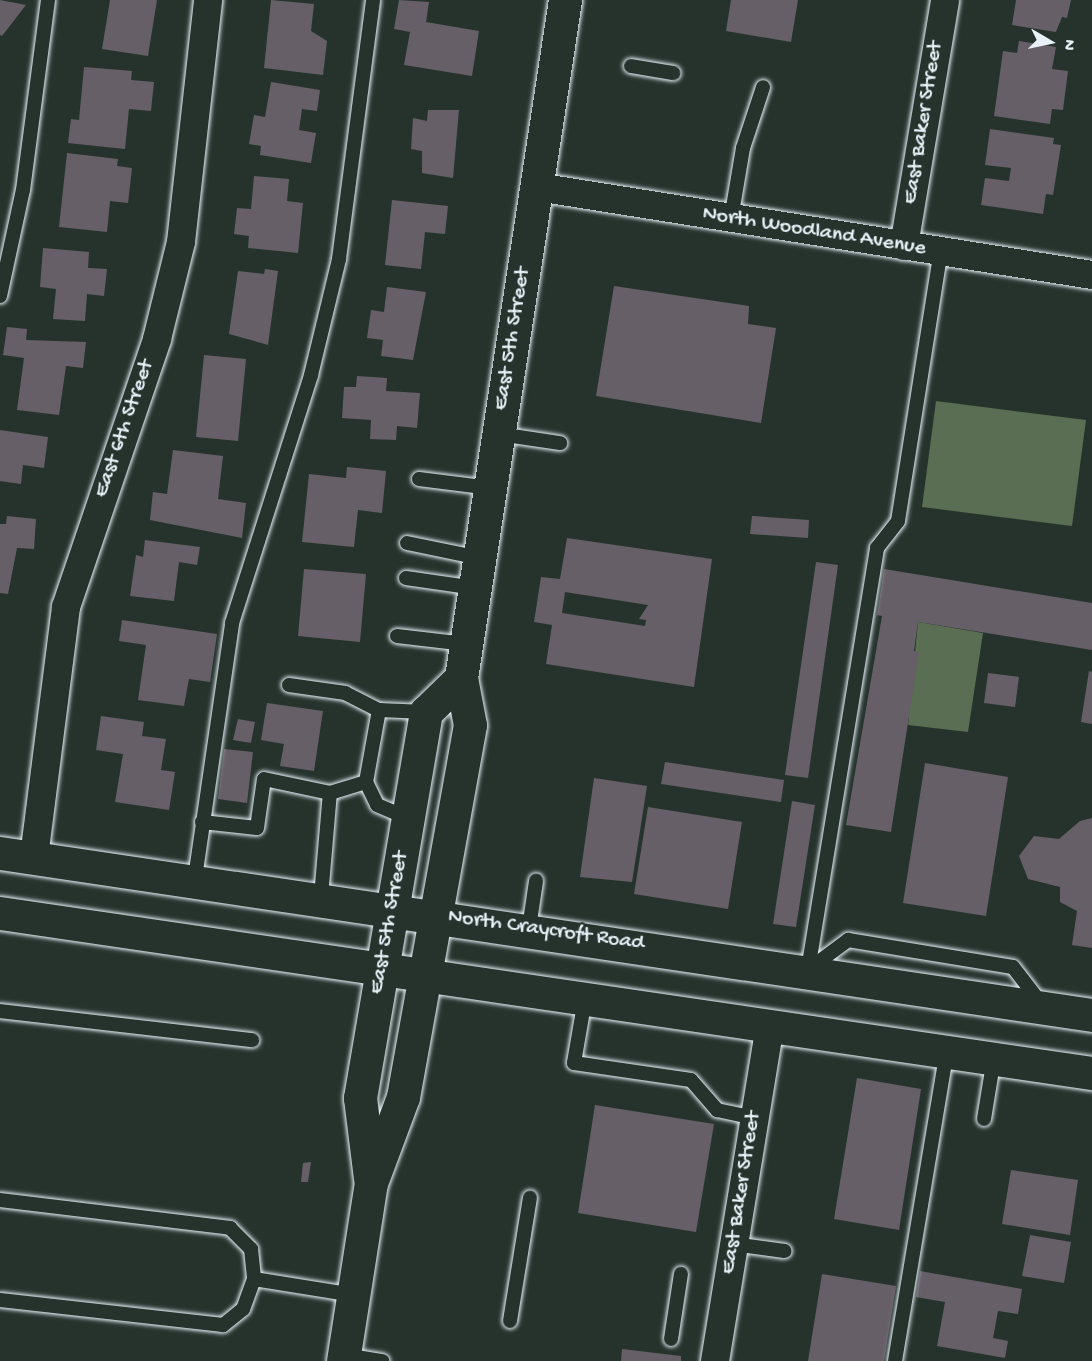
<!DOCTYPE html>
<html>
<head>
<meta charset="utf-8">
<style>
  body { margin:0 }
  #map { position:relative; width:1092px; height:1361px; overflow:hidden; background:#26332d; font-family:"Gochi Hand",sans-serif }
  div>[style] { position:absolute }
  .green>* { inset:0; background:#596e52 }
  .building>* { inset:0; background:#665f68 }
  .roads { filter:drop-shadow(0 0 2px #e8f1f8) drop-shadow(0 0 2px #e8f1f8) }
  .service>* { height:14px; margin:-7px; padding:0 7px; transform-origin:7px; border-radius:7px; background:#26332d }
  .minor>* { height:28px; margin:-14px; padding:0 14px; transform-origin:14px; border-radius:14px; background:#26332d }
  .tertiary>* { height:33px; margin:-16.5px; padding:0 16.5px; transform-origin:16.5px; border-radius:16.5px; background:#26332d }
  .secondary>* { height:33px; margin:-16.5px; padding:0 16.5px; transform-origin:16.5px; border-radius:16.5px; background:#26332d }
  span { translate:-50% -50%; white-space:nowrap; text-align:center; line-height:1.15; -webkit-text-stroke:4.5px #26332d; paint-order:stroke }
  .street-label { font-size:22px; color:#e8f1f8 }
  .north { position:absolute; left:1020px; top:12px; width:60px; height:60px; -webkit-text-stroke:4px #26332d; paint-order:stroke; rotate:99deg; font-size:16px; font-weight:700; line-height:24px; text-align:center; color:#e8f1f8 }
  .north::after { content:''; display:block; margin:auto; width:21px; height:27px; background:#e8f1f8; clip-path:polygon(50% 0,100% 100%,50% 72%,0 100%) }
</style>
</head>
<body>
<div id="map">
  <div class="green">
    <div style="clip-path:polygon(936px 401px,1086px 420px,1072px 526px,922px 507px)"></div>
    <div style="clip-path:polygon(918px 622px,983px 633px,968px 732px,908px 725px)"></div>
  </div>
  <div class="building">
    <div style="clip-path:polygon(0 0,26px 5px,2px 36px,0 35px)"></div>
    <div style="clip-path:polygon(110px 0,157px 0,148px 56px,102px 49px)"></div>
    <div style="clip-path:polygon(271px 0,314px 4px,311px 31px,327px 41px,323px 75px,264px 68px)"></div>
    <div style="clip-path:polygon(399px 0,429px 2px,426px 22px,479px 31px,472px 76px,404px 65px,410px 32px,394px 29px)"></div>
    <div style="clip-path:polygon(731px 0,798px 0,791px 42px,726px 31px)"></div>
    <div style="clip-path:polygon(1016px 0,1071px 0,1067px 18px,1062px 17px,1056px 32px,1012px 25px)"></div>
    <div style="clip-path:polygon(1019px 41px,1056px 47px,1052px 69px,1068px 71px,1063px 110px,1052px 109px,1050px 124px,994px 116px,1003px 51px,1017px 53px)"></div>
    <div style="clip-path:polygon(84px 67px,132px 71px,131px 80px,154px 82px,151px 111px,129px 109px,125px 149px,68px 143px,71px 119px,79px 120px)"></div>
    <div style="clip-path:polygon(271px 82px,320px 90px,317px 111px,302px 109px,299px 130px,316px 133px,311px 163px,260px 155px,261px 146px,249px 144px,254px 115px,265px 117px)"></div>
    <div style="clip-path:polygon(428px 110px,459px 110px,453px 178px,422px 173px,422px 151px,411px 149px,413px 118px,427px 121px)"></div>
    <div style="clip-path:polygon(990px 129px,1054px 138px,1053px 144px,1061px 145px,1053px 195px,1046px 194px,1043px 214px,981px 205px,985px 178px,1009px 181px,1011px 168px,985px 165px)"></div>
    <div style="clip-path:polygon(67px 153px,118px 159px,117px 166px,132px 168px,128px 203px,110px 201px,107px 232px,59px 227px)"></div>
    <div style="clip-path:polygon(254px 176px,289px 179px,287px 201px,303px 203px,298px 253px,248px 248px,249px 236px,234px 234px,237px 208px,251px 209px)"></div>
    <div style="clip-path:polygon(392px 200px,448px 206px,445px 234px,425px 232px,421px 269px,385px 265px)"></div>
    <div style="clip-path:polygon(43px 248px,89px 252px,88px 268px,107px 269px,104px 296px,87px 294px,85px 321px,53px 319px,56px 289px,40px 287px)"></div>
    <div style="clip-path:polygon(265px 269px,278px 271px,268px 345px,229px 334px,238px 271px,264px 274px)"></div>
    <div style="clip-path:polygon(614px 286px,749px 306px,748px 324px,776px 328px,761px 423px,596px 396px)"></div>
    <div style="clip-path:polygon(387px 287px,426px 292px,413px 360px,381px 356px,383px 340px,367px 338px,371px 310px,384px 312px)"></div>
    <div style="clip-path:polygon(7px 327px,27px 329px,26px 340px,86px 342px,83px 368px,66px 366px,59px 415px,17px 410px,24px 358px,3px 355px)"></div>
    <div style="clip-path:polygon(204px 355px,246px 359px,238px 441px,196px 437px)"></div>
    <div style="clip-path:polygon(357px 376px,387px 378px,386px 391px,420px 393px,417px 428px,397px 426px,396px 440px,370px 439px,371px 420px,342px 418px,344px 387px,356px 387px)"></div>
    <div style="clip-path:polygon(0 430px,48px 437px,44px 468px,23px 465px,21px 484px,0 481px)"></div>
    <div style="clip-path:polygon(173px 450px,223px 456px,218px 499px,246px 503px,242px 538px,150px 520px,153px 492px,167px 494px)"></div>
    <div style="clip-path:polygon(347px 467px,386px 471px,382px 513px,358px 510px,354px 547px,302px 542px,309px 474px,346px 478px)"></div>
    <div style="clip-path:polygon(7px 516px,36px 519px,34px 549px,17px 548px,8px 594px,0 593px,0 524px,6px 524px)"></div>
    <div style="clip-path:polygon(752px 516px,809px 520px,808px 538px,750px 534px)"></div>
    <div style="clip-path:polygon(evenodd,567px 538px,712px 559px,694px 687px,546px 664px,552px 625px,534px 622px,541px 577px,560px 579px,567px 538px,565px 592px,648px 605px,639px 619px,646px 620px,645px 626px,562px 613px,565px 592px)"></div>
    <div style="clip-path:polygon(145px 540px,200px 547px,197px 565px,179px 562px,174px 601px,130px 596px,136px 555px,143px 557px)"></div>
    <div style="clip-path:polygon(816px 562px,838px 565px,808px 778px,785px 775px)"></div>
    <div style="clip-path:polygon(304px 569px,366px 574px,360px 642px,298px 636px)"></div>
    <div style="clip-path:polygon(884px 569px,1092px 603px,1092px 650px,918px 622px,914px 651px,919px 652px,891px 832px,846px 825px,882px 616px,877px 615px)"></div>
    <div style="clip-path:polygon(122px 620px,217px 634px,210px 682px,189px 679px,184px 706px,138px 700px,146px 645px,119px 641px)"></div>
    <div style="clip-path:polygon(1089px 671px,1092px 672px,1092px 724px,1081px 722px)"></div>
    <div style="clip-path:polygon(988px 673px,1019px 677px,1015px 707px,984px 703px)"></div>
    <div style="clip-path:polygon(267px 703px,323px 711px,314px 771px,280px 766px,284px 744px,261px 740px)"></div>
    <div style="clip-path:polygon(101px 716px,144px 722px,142px 736px,166px 739px,161px 770px,175px 772px,169px 810px,115px 802px,123px 754px,96px 750px)"></div>
    <div style="clip-path:polygon(238px 719px,255px 722px,251px 743px,233px 740px)"></div>
    <div style="clip-path:polygon(224px 749px,253px 752px,247px 803px,218px 799px)"></div>
    <div style="clip-path:polygon(665px 762px,784px 780px,781px 802px,661px 784px)"></div>
    <div style="clip-path:polygon(925px 763px,1008px 777px,986px 916px,903px 903px)"></div>
    <div style="clip-path:polygon(594px 778px,647px 786px,632px 882px,580px 877px)"></div>
    <div style="clip-path:polygon(792px 801px,815px 805px,796px 927px,773px 924px)"></div>
    <div style="clip-path:polygon(648px 807px,742px 822px,728px 909px,634px 894px)"></div>
    <div style="clip-path:polygon(1092px 818px,1092px 948px,1072px 945px,1077px 911px,1060px 902px,1060px 887px,1028px 879px,1019px 856px,1034px 836px,1059px 839px,1080px 821px)"></div>
    <div style="clip-path:polygon(857px 1078px,921px 1089px,899px 1230px,834px 1219px)"></div>
    <div style="clip-path:polygon(595px 1105px,714px 1124px,696px 1232px,578px 1213px)"></div>
    <div style="clip-path:polygon(311px 1162px,308px 1182px,301px 1182px,303px 1163px)"></div>
    <div style="clip-path:polygon(1011px 1170px,1078px 1180px,1070px 1235px,1002px 1224px)"></div>
    <div style="clip-path:polygon(1030px 1235px,1071px 1242px,1064px 1283px,1022px 1276px)"></div>
    <div style="clip-path:polygon(920px 1271px,1022px 1289px,1018px 1314px,998px 1311px,993px 1338px,1008px 1341px,1005px 1358px,937px 1346px,945px 1302px,916px 1297px)"></div>
    <div style="clip-path:polygon(822px 1274px,896px 1286px,884px 1361px,808px 1361px)"></div>
    <div style="clip-path:polygon(622px 1349px,681px 1356px,681px 1361px,621px 1361px)"></div>
  </div>
  <div class="roads">
    <div class="service">
      <div style="left:631px;top:66px;width:43px;rotate:9.5deg"></div>
      <div style="left:731px;top:219px;width:72px;rotate:-80.4deg"></div>
      <div style="left:743px;top:148px;width:64px;rotate:-71.8deg"></div>
      <div style="left:0;top:296px;width:108px;rotate:-77.8deg"></div>
      <div style="left:23px;top:190px;width:192px;rotate:-82.5deg"></div>
      <div style="left:499px;top:434px;width:62px;rotate:8.4deg"></div>
      <div style="left:419px;top:479px;width:72px;rotate:7.2deg"></div>
      <div style="left:407px;top:543px;width:75px;rotate:11.6deg"></div>
      <div style="left:406px;top:578px;width:70px;rotate:8.2deg"></div>
      <div style="left:397px;top:636px;width:69px;rotate:6.6deg"></div>
      <div style="left:289px;top:685px;width:57px;rotate:8.1deg"></div>
      <div style="left:345px;top:693px;width:38px;rotate:27deg"></div>
      <div style="left:366px;top:782px;width:25px;rotate:64deg"></div>
      <div style="left:377px;top:805px;width:34px;rotate:23deg"></div>
      <div style="left:202px;top:822px;width:55px;rotate:6.2deg"></div>
      <div style="left:257px;top:828px;width:49px;rotate:-81.9deg"></div>
      <div style="left:264px;top:779px;width:67px;rotate:12deg"></div>
      <div style="left:330px;top:793px;width:38px;rotate:-17deg"></div>
      <div style="left:366px;top:782px;width:73px;rotate:-79.8deg"></div>
      <div style="left:379px;top:710px;width:47px;rotate:2.4deg"></div>
      <div style="left:195px;top:878px;width:258px;rotate:-81.7deg"></div>
      <div style="left:232px;top:623px;width:260px;rotate:-72.3deg"></div>
      <div style="left:311px;top:375px;width:119px;rotate:-76.4deg"></div>
      <div style="left:339px;top:259px;width:261px;rotate:-82.5deg"></div>
      <div style="left:321px;top:897px;width:104px;rotate:-85.1deg"></div>
      <div style="left:529px;top:928px;width:48px;rotate:-81.5deg"></div>
      <div style="left:809px;top:969px;width:49px;rotate:-36.6deg"></div>
      <div style="left:848px;top:940px;width:167px;rotate:9.3deg"></div>
      <div style="left:1013px;top:967px;width:44px;rotate:52.4deg"></div>
      <div style="left:808px;top:970px;width:428px;rotate:-80.7deg"></div>
      <div style="left:877px;top:548px;width:34px;rotate:-52deg"></div>
      <div style="left:898px;top:521px;width:273px;rotate:-81deg"></div>
      <div style="left:585px;top:999px;width:65px;rotate:99.8deg"></div>
      <div style="left:574px;top:1063px;width:118px;rotate:8.3deg"></div>
      <div style="left:691px;top:1080px;width:40px;rotate:49deg"></div>
      <div style="left:717px;top:1110px;width:38px;rotate:12deg"></div>
      <div style="left:0;top:1011px;width:254px;rotate:6.6deg"></div>
      <div style="left:984px;top:1119px;width:62px;rotate:-80.7deg"></div>
      <div style="left:0;top:1200px;width:232px;rotate:6.9deg"></div>
      <div style="left:230px;top:1228px;width:30px;rotate:45deg"></div>
      <div style="left:251px;top:1249px;width:30px;rotate:84deg"></div>
      <div style="left:254px;top:1279px;width:32px;rotate:110deg"></div>
      <div style="left:243px;top:1309px;width:26px;rotate:141deg"></div>
      <div style="left:223px;top:1325px;width:224px;rotate:-173.6deg"></div>
      <div style="left:733px;top:1244px;width:52px;rotate:7.7deg"></div>
      <div style="left:254px;top:1279px;width:101px;rotate:9.1deg"></div>
      <div style="left:510px;top:1321px;width:125px;rotate:-80.8deg"></div>
      <div style="left:671px;top:1339px;width:66px;rotate:-81.3deg"></div>
      <div style="left:344px;top:1355px;width:39px;rotate:9deg"></div>
      <div style="left:895px;top:1361px;width:314px;rotate:-80.5deg"></div>
    </div>
    <div class="minor">
      <div style="left:537px;top:187px;width:562px;rotate:9.01deg"></div>
      <div style="left:904px;top:246px;width:249px;rotate:-80.5deg"></div>
      <div style="left:34px;top:857px;width:252px;rotate:-82.7deg"></div>
      <div style="left:66px;top:607px;width:283px;rotate:-71.2deg"></div>
      <div style="left:157px;top:339px;width:100px;rotate:-76.1deg"></div>
      <div style="left:181px;top:242px;width:244px;rotate:-83.6deg"></div>
      <div style="left:715px;top:1361px;width:341px;rotate:-80.7deg"></div>
    </div>
    <div class="tertiary">
      <div style="left:370px;top:1178px;width:81px;rotate:-97.1deg"></div>
      <div style="left:360px;top:1098px;width:392px;rotate:-80.3deg"></div>
      <div style="left:426px;top:712px;width:49px;rotate:-44.2deg"></div>
      <div style="left:343px;top:1361px;width:180px;rotate:-81.1deg"></div>
      <div style="left:371px;top:1183px;width:92px;rotate:-69.6deg"></div>
      <div style="left:403px;top:1097px;width:378px;rotate:-79.8deg"></div>
      <div style="left:470px;top:725px;width:48px;rotate:-100.8deg"></div>
      <div style="left:461px;top:678px;width:686px;rotate:-81.28deg"></div>
    </div>
    <div class="secondary">
      <div style="left:0;top:853px;width:1104px;rotate:8.44deg"></div>
      <div style="left:0;top:913px;width:1104px;rotate:8.34deg"></div>
    </div>
  </div>
  <div class="street-label">
    <span style="left:924px;top:123px;rotate:-81deg">East Baker Street</span>
    <span style="left:814px;top:232px;rotate:9deg">North Woodland Avenue</span>
    <span style="left:513px;top:339px;rotate:-81deg">East 5th Street</span>
    <span style="left:125px;top:429px;rotate:-71deg">East 6th Street</span>
    <span style="left:390px;top:923px;rotate:-80deg">East 5th Street</span>
    <span style="left:546px;top:931px;rotate:8deg">North Craycroft Road</span>
    <span style="left:742px;top:1193px;rotate:-81deg">East Baker Street</span>
  </div>
  <div class="north">N</div>
</div>
</body>
</html>
